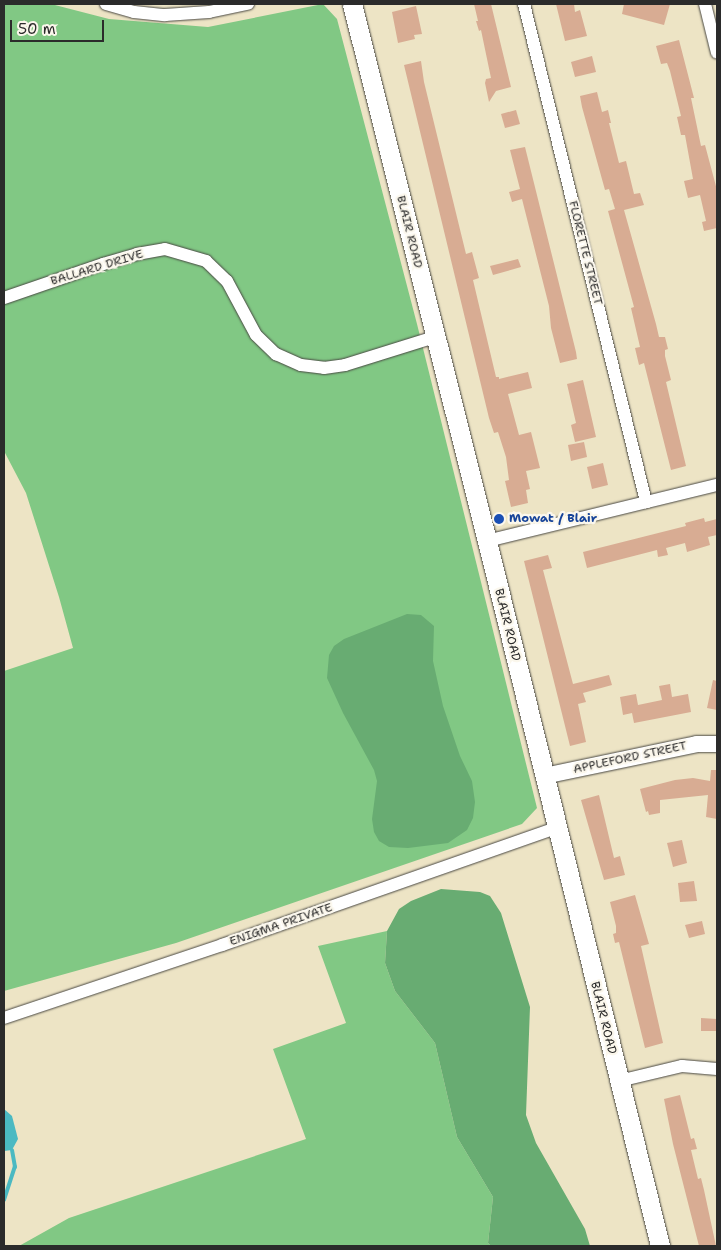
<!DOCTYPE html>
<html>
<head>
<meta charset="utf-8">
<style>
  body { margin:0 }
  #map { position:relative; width:721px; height:1250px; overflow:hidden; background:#ede4c5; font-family:"Shantell Sans",sans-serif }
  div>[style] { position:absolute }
  .green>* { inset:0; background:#81c884 }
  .forest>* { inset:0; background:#68ac72 }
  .water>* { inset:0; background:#4bb9c2 }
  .stream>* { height:4px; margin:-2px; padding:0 2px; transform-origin:2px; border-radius:2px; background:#4bb9c2 }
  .building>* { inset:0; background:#d8ac93 }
  .roads { filter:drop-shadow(0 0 1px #484742) drop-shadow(0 0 1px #484742) }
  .minor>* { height:12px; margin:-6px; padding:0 6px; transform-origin:6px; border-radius:6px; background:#fff }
  .tertiary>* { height:16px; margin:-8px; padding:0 8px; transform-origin:8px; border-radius:8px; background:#fff }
  .secondary>* { height:19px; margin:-9.5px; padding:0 9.5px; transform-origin:9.5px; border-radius:9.5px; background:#fff }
  .dots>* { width:14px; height:14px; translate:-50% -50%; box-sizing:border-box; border:2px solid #fbf7ec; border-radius:50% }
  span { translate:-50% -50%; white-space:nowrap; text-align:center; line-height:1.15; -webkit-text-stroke:4.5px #fbf7ec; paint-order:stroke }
  .street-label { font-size:12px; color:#2b2b2b }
  .transit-label { font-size:12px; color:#164399; font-weight:700 }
  .left { translate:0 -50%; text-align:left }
  .frame { position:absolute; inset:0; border:5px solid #2b2b2b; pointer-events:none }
  .scale { position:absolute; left:10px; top:20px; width:94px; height:22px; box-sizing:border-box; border:2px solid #2b2b2b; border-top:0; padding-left:6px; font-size:15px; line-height:18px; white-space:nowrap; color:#2b2b2b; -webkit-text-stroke:4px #fbf7ec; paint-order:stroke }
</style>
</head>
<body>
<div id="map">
  <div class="green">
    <div style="clip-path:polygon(4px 4px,51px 4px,109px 19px,208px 27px,323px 4px,337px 19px,417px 324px,537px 808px,522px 824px,176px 943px,4px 991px,4px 671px,73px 648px,59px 597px,26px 493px,4px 451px)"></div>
    <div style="clip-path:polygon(387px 931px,385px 963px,395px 991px,435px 1043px,457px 1137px,493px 1197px,488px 1243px,491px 1246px,19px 1246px,69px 1218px,306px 1139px,273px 1049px,346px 1023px,318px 946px)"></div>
  </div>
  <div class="forest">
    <div style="clip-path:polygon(407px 614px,421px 615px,434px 626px,433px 661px,443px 706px,460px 756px,472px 781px,475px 802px,473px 818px,467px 830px,448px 843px,408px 848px,389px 847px,379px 841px,374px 832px,372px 819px,377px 781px,374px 770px,343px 713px,327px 678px,329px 655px,334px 646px,344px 639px)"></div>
    <div style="clip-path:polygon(441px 889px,480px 892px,490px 896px,501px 913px,530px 1007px,526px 1115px,536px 1143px,585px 1229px,590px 1246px,491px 1246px,488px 1243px,493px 1197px,457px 1137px,435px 1043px,395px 991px,385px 963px,387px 931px,399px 909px,411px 901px)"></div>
  </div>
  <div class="water">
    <div style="clip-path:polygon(4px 1109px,12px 1116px,18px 1139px,12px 1150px,4px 1151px)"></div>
  </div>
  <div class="stream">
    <div style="left:4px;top:1200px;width:35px;rotate:-72deg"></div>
    <div style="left:15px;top:1167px;width:17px;rotate:-100deg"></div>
  </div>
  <div class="building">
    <div style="clip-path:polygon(474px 4px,491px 4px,511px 87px,496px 91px,489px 102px,485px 83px,486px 79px,491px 78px,481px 30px,479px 31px,476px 21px,478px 21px)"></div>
    <div style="clip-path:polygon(556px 4px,574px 4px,575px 12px,580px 10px,587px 36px,565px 41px)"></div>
    <div style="clip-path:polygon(624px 4px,670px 4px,664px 25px,622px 14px)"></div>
    <div style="clip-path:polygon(416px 6px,422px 34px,414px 35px,415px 39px,398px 43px,392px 12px)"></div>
    <div style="clip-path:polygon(679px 40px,694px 98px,691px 98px,701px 146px,705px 145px,717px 190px,717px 228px,704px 231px,702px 222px,706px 221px,700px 195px,688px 198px,684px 181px,693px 179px,685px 135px,681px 135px,677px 117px,681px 116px,670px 71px,667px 63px,661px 64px,656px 46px)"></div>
    <div style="clip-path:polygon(592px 56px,596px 72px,575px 77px,571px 62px)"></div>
    <div style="clip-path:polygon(421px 61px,424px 82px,466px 254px,472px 252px,479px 278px,473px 280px,496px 377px,499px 377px,499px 379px,528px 372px,532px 388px,508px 394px,519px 435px,531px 432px,540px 468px,526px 471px,530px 489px,526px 490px,528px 503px,511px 507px,505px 481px,509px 480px,506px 457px,498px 432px,494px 433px,489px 418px,404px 65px)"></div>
    <div style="clip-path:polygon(597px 92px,602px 112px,608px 110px,611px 123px,609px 123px,619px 163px,626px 161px,634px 194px,640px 193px,644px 205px,624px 210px,656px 324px,659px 337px,665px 337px,668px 349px,665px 350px,665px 356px,671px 380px,666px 382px,686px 466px,671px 470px,644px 363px,639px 365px,635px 348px,640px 347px,631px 308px,634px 307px,608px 211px,615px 209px,609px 189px,605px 190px,582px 107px,580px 96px)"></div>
    <div style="clip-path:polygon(516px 110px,520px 124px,505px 128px,501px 114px)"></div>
    <div style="clip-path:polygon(525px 147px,576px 352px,577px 359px,560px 363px,551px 328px,549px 306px,522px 199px,512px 202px,509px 192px,520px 189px,510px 150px)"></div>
    <div style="clip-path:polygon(518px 259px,521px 267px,493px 275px,490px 266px)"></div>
    <div style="clip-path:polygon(583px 380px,596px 437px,575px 442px,571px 425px,576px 423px,567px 384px)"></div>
    <div style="clip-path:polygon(584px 442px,587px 457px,571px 461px,568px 445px)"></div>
    <div style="clip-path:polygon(603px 463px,608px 485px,592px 489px,587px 467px)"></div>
    <div style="clip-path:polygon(704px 518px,705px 522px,717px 519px,717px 535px,708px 537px,710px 545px,687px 552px,685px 543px,666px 548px,668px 555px,658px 557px,657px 550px,587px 568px,583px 552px,686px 526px,685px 523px)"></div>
    <div style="clip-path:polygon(548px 555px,552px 568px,543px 570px,573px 684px,609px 675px,612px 685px,583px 693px,586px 702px,578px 704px,586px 742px,570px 746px,524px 561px)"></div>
    <div style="clip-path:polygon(713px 680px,717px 681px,717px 710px,707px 708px)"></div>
    <div style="clip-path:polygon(670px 684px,672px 697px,688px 694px,691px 712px,634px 723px,632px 713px,623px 715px,620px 697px,636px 694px,638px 705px,662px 700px,659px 686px)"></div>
    <div style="clip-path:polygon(711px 770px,717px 770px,717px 819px,706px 817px,708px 795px,660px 800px,660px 813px,649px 815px,648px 811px,646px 812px,640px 789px,675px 780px,693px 778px,710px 781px)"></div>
    <div style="clip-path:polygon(599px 795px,614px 858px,620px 856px,625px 875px,604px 880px,581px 800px)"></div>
    <div style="clip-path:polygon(682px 840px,687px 863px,673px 867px,667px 843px)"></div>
    <div style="clip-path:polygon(694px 881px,697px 901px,680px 902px,678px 883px)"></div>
    <div style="clip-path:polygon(635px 895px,649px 944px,641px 946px,663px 1043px,645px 1048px,619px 942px,615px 943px,613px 934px,616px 933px,616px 926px,610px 902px)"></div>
    <div style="clip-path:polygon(702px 921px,705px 934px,689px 938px,685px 925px)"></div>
    <div style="clip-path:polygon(701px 1018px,717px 1019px,717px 1031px,701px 1031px)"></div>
    <div style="clip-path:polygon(680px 1095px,691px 1139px,694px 1138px,697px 1149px,691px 1150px,698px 1179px,701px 1178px,704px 1190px,716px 1246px,699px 1246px,673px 1144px,664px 1099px)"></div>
  </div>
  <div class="roads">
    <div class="minor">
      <div style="left:106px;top:4px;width:29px;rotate:16deg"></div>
      <div style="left:134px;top:12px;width:31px;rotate:6deg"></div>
      <div style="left:165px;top:15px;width:44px;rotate:-3.9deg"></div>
      <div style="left:209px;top:12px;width:40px;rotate:-12deg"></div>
      <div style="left:524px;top:4px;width:513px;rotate:76.23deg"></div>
      <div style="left:705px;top:4px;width:50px;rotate:76.2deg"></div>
      <div style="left:4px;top:298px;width:105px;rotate:-19deg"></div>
      <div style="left:103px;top:264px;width:35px;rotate:-16deg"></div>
      <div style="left:137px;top:254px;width:28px;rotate:-10deg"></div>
      <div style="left:165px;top:249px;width:43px;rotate:16.3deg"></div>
      <div style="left:206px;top:261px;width:29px;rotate:44deg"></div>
      <div style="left:227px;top:281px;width:61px;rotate:61.8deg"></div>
      <div style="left:256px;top:335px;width:28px;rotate:44deg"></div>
      <div style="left:276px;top:354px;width:27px;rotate:24deg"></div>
      <div style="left:301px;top:365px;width:23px;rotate:7deg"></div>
      <div style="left:324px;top:368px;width:21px;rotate:-8deg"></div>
      <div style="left:345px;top:365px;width:94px;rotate:-17.3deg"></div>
      <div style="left:487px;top:541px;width:237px;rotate:-13.7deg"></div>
      <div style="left:4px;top:1018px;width:230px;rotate:-18.5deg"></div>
      <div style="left:222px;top:945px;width:355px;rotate:-19.3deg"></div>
      <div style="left:619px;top:1081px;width:65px;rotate:-13.4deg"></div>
      <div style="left:682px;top:1066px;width:35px;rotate:5deg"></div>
    </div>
    <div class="tertiary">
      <div style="left:544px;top:776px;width:156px;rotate:-11.8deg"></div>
      <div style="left:697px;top:744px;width:20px"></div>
    </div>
    <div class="secondary">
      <div style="left:352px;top:4px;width:554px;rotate:75.89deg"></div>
      <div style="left:487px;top:541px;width:726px;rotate:76.21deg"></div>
    </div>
  </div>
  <div class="dots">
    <div style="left:499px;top:519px;background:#1a4fb4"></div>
  </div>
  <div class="street-label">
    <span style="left:409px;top:232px;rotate:76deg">BLAIR ROAD</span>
    <span style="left:585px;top:253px;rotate:76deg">FLORETTE STREET</span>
    <span style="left:97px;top:268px;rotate:-17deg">BALLARD DRIVE</span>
    <span style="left:507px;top:625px;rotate:76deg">BLAIR ROAD</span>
    <span style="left:630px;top:758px;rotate:-12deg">APPLEFORD STREET</span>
    <span style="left:281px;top:925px;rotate:-19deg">ENIGMA PRIVATE</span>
    <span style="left:603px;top:1018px;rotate:76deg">BLAIR ROAD</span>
  </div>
  <div class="transit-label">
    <span class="left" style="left:509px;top:519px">Mowat / Blair</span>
  </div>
  <div class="frame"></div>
  <div class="scale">50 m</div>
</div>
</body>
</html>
